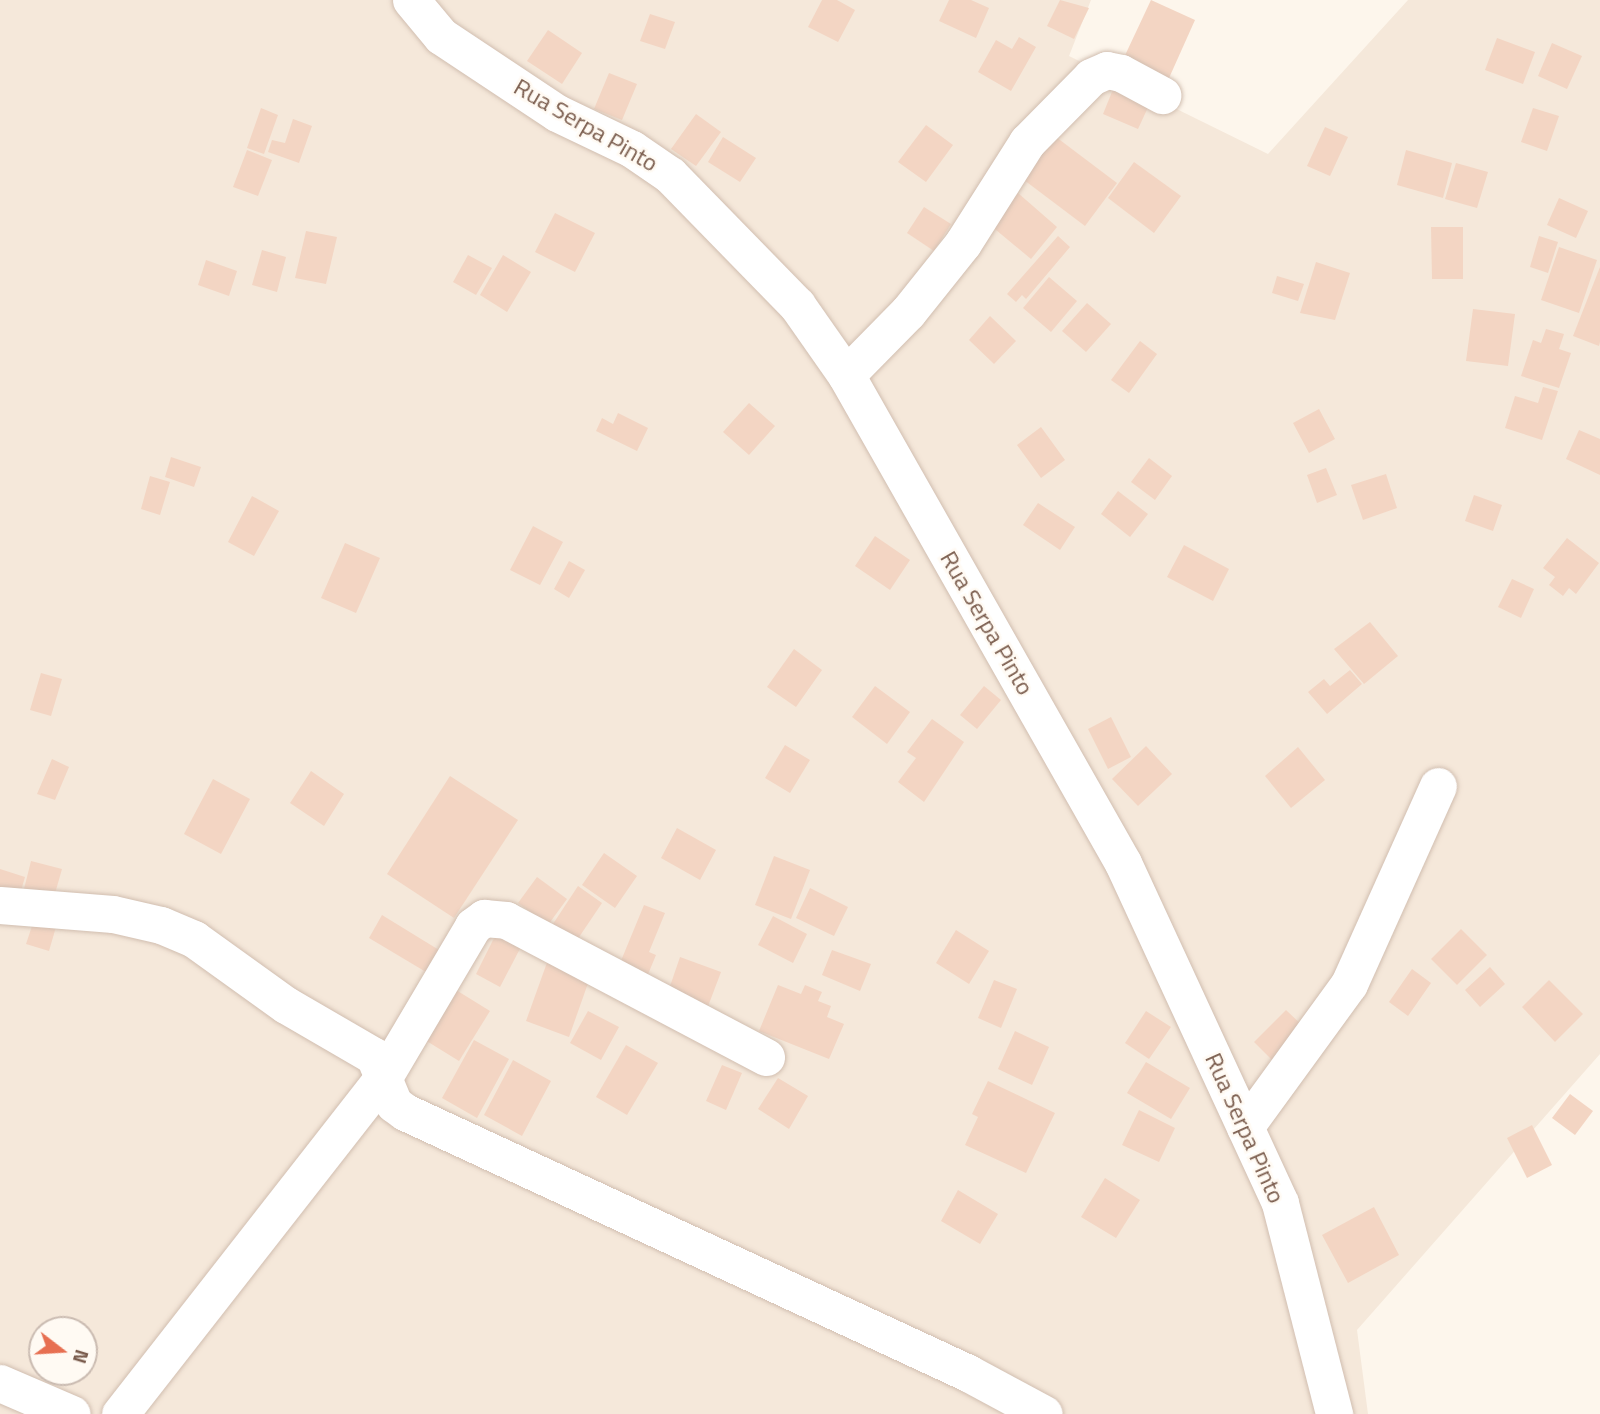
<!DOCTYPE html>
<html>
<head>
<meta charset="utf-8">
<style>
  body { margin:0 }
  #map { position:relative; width:1600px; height:1414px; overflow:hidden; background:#fdf6ec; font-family:"Titillium Web",sans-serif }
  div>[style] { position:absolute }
  .residential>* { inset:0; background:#f5e8da }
  .building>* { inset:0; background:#f3d5c3 }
  .roads { filter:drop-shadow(0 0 2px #d1beb0) drop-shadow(0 0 2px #d1beb0) }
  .minor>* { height:37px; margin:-18.5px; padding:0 18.5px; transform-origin:18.5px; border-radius:18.5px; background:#fff }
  span { translate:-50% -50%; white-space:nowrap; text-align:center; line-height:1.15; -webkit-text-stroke:5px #fffaf3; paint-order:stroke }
  .street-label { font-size:24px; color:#7a5c4d }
  .north { position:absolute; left:28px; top:1316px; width:70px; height:70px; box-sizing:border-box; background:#fffaf3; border:2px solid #cabbb1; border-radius:50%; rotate:107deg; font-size:19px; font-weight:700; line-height:28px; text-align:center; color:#7a5c4d }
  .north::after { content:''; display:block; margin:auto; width:24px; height:32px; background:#e76f51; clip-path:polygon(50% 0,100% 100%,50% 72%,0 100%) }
</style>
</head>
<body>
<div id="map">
  <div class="residential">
    <div style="clip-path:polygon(evenodd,0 0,1091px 0,1069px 56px,1268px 154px,1408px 0,1600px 0,1600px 1054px,1357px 1330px,1368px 1414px,0 1414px,0 0,42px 1330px,84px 1330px,84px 1372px,42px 1372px,42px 1330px)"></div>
  </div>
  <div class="building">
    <div style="clip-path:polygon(822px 0,837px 0,855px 10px,838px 42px,808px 27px)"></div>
    <div style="clip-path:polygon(949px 0,971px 0,989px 8px,976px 38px,939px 21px)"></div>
    <div style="clip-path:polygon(1060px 0,1089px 8px,1074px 39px,1047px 26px)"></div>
    <div style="clip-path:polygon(1151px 0,1195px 20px,1165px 87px,1120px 66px)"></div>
    <div style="clip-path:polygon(650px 14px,675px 22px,665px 49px,640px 41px)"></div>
    <div style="clip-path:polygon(548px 30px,582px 53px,562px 84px,527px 61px)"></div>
    <div style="clip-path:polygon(1019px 37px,1036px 47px,1011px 91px,978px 72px,996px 40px,1012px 49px)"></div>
    <div style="clip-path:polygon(1497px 38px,1535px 52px,1523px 84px,1485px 70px)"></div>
    <div style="clip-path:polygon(1552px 43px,1582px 56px,1567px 89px,1538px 76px)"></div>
    <div style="clip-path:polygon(609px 73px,637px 84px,622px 120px,594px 109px)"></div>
    <div style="clip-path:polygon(1114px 87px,1150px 103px,1138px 129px,1103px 114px)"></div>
    <div style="clip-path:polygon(261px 108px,278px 115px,264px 154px,247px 148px)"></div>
    <div style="clip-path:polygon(1533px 108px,1559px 116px,1547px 151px,1521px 142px)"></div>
    <div style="clip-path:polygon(696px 114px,721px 132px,696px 166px,671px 149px)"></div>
    <div style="clip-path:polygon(293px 119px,312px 126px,299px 163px,268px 152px,272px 140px,285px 143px)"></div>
    <div style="clip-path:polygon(926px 125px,953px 145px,926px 182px,898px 162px)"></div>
    <div style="clip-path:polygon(1325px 127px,1348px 137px,1330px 176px,1307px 166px)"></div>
    <div style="clip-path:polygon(1052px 134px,1117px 183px,1085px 226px,1020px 177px)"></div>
    <div style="clip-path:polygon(723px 137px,756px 158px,740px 182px,708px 162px)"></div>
    <div style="clip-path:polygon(247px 150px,272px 160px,258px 196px,233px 187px)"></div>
    <div style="clip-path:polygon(1406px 150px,1452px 163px,1443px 198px,1397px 185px)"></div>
    <div style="clip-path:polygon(1134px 162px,1181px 196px,1154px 233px,1108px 198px)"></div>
    <div style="clip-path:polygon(1456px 163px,1488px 172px,1477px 208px,1445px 199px)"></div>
    <div style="clip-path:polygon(1018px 193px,1057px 227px,1031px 259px,990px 225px)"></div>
    <div style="clip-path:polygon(1559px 198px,1588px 211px,1576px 238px,1547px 225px)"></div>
    <div style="clip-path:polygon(924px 207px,951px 224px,934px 251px,907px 233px)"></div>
    <div style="clip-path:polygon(555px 213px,595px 233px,575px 272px,535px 252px)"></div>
    <div style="clip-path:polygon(1431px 227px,1463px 227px,1463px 279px,1432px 279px)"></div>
    <div style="clip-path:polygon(306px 231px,337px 237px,326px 284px,295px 278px)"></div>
    <div style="clip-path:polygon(1058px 236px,1070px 247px,1026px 299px,1022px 295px,1016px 302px,1007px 294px)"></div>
    <div style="clip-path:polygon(1539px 236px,1558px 242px,1548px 273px,1530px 267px)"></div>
    <div style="clip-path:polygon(1559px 247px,1597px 260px,1579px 313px,1541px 300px)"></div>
    <div style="clip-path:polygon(262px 250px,286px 257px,277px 292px,252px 285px)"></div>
    <div style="clip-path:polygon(468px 255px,492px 268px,476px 295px,453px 282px)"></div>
    <div style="clip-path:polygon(503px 255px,531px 272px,507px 312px,480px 295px)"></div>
    <div style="clip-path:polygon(206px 260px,237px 271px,229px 296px,198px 285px)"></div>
    <div style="clip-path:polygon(1316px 262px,1350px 273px,1335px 320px,1300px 313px)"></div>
    <div style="clip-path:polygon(1600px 267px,1600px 342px,1599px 346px,1573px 336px)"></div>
    <div style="clip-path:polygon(1277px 276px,1304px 284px,1298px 301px,1272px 293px)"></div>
    <div style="clip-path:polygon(1049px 277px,1077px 301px,1051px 332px,1023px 308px)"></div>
    <div style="clip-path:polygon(1087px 303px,1111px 324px,1086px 352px,1062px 331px)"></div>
    <div style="clip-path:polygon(1473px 309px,1515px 314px,1508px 366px,1466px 361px)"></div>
    <div style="clip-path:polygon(990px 316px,1016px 341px,994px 364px,969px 340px)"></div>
    <div style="clip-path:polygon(1546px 329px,1564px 334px,1559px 349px,1571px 353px,1559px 388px,1521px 376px,1533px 340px,1541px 343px)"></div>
    <div style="clip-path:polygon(1140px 341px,1157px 354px,1129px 393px,1111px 380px)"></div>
    <div style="clip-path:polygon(1543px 387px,1558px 391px,1542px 440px,1505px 428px,1515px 396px,1538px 403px)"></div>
    <div style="clip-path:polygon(749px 403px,775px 426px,749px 455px,723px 432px)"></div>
    <div style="clip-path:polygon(1319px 409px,1335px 439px,1309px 453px,1293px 423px)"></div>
    <div style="clip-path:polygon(618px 413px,648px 428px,637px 451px,596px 431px,602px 418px,613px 424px)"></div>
    <div style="clip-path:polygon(1041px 427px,1065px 460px,1041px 478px,1017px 445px)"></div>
    <div style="clip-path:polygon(1579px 430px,1600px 439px,1600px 475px,1566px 459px)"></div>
    <div style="clip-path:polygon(171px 457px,201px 467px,194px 487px,165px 477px)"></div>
    <div style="clip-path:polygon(1149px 458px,1172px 476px,1155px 500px,1131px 482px)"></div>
    <div style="clip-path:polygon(1326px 468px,1337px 495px,1317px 503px,1307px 475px)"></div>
    <div style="clip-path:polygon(1386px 474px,1397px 508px,1363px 520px,1351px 485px)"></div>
    <div style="clip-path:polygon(150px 476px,170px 482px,160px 515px,141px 509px)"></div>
    <div style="clip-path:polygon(1118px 491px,1148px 514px,1130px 537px,1101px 514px)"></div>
    <div style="clip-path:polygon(1474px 495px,1502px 505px,1493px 531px,1465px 521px)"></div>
    <div style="clip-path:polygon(252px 496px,279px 511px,254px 556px,228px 542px)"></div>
    <div style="clip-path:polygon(1038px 503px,1075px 527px,1060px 550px,1023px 525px)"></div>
    <div style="clip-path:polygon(533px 526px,563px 542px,540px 585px,510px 570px)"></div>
    <div style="clip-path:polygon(875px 536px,910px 560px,890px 590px,855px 566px)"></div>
    <div style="clip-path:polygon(1567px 538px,1599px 563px,1576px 594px,1569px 588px,1563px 596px,1549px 585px,1555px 577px,1543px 568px)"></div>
    <div style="clip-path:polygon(345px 543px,380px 558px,356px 613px,321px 598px)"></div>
    <div style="clip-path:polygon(1184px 545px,1229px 569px,1213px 601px,1167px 577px)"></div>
    <div style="clip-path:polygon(569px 561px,585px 570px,569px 598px,554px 589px)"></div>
    <div style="clip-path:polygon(1512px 579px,1534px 589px,1521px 618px,1498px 607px)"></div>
    <div style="clip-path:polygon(1370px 622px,1398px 656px,1364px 684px,1334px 649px)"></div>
    <div style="clip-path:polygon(794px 649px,822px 670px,796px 707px,767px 687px)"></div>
    <div style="clip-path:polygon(1350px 670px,1362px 684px,1327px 714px,1308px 692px,1324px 679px,1330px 686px)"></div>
    <div style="clip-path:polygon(41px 673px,62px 679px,51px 716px,30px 710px)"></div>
    <div style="clip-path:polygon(875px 686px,910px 712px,887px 744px,852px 717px)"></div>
    <div style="clip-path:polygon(984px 686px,1001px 700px,977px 729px,960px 715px)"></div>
    <div style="clip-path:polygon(1111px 717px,1131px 757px,1108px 769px,1088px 729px)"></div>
    <div style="clip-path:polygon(932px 719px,964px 742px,924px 802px,898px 782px,916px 758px,907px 752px)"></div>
    <div style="clip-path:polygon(785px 745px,810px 760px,790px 793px,765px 778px)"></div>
    <div style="clip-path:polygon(1146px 746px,1172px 774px,1138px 806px,1112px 779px)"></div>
    <div style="clip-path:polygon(1298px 747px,1325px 780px,1291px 808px,1265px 776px)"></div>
    <div style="clip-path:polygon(52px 759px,69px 767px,55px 800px,37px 794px)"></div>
    <div style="clip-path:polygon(311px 771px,344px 794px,324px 826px,290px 803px)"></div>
    <div style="clip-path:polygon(450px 776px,518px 820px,454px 918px,387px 874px)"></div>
    <div style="clip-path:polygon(213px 779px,250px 799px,221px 854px,184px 834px)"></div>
    <div style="clip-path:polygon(677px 828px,716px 850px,700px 880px,661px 858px)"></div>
    <div style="clip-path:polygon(604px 853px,637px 876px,615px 908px,582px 885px)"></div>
    <div style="clip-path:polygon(774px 856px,810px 870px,791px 919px,755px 905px)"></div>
    <div style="clip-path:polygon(31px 861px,62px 869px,54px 897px,24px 889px)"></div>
    <div style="clip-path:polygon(0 869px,25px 877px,17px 904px,0 898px)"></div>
    <div style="clip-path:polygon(537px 877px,567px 899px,548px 925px,518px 903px)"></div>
    <div style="clip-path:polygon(578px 886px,602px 903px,571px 949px,547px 933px)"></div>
    <div style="clip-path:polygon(810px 888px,848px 907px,834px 936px,796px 918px)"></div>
    <div style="clip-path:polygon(644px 905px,665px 913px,649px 952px,656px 955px,646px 979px,618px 968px)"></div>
    <div style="clip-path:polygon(382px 915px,439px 950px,426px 972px,369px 938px)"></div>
    <div style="clip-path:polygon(773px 916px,807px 934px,793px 963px,758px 945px)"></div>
    <div style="clip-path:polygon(34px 920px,56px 927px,49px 951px,26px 944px)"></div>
    <div style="clip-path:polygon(499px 928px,524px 941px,500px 987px,476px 974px)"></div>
    <div style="clip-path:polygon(1461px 929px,1487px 955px,1457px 985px,1431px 959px)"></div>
    <div style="clip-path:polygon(956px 930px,989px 951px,969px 984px,936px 963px)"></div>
    <div style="clip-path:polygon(832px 950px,871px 964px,860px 991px,822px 975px)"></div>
    <div style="clip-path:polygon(549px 957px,592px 972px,569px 1037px,526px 1021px)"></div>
    <div style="clip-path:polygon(680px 957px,721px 972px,707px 1009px,667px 995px)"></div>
    <div style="clip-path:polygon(1490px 967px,1505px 984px,1480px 1007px,1465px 990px)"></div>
    <div style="clip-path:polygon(1412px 969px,1431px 983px,1408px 1016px,1389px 1002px)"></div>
    <div style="clip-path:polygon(994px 980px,1017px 989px,1001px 1028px,978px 1018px)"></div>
    <div style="clip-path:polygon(1549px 980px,1583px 1014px,1555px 1042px,1522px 1007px)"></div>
    <div style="clip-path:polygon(778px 985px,801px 994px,805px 985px,822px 992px,818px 1001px,831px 1006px,827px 1017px,844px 1024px,829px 1059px,759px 1031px)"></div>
    <div style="clip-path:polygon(456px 990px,490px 1011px,459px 1061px,425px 1040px)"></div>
    <div style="clip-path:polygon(1286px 1010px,1305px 1028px,1273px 1061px,1254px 1042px)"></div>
    <div style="clip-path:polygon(588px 1011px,619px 1027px,601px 1060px,570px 1043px)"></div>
    <div style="clip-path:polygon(1146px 1011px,1171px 1027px,1149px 1059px,1125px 1043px)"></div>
    <div style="clip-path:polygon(1015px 1031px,1049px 1047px,1032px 1085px,998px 1069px)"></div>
    <div style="clip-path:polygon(474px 1040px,509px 1059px,477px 1118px,442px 1098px)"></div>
    <div style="clip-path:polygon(626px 1045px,658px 1063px,627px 1115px,596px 1097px)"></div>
    <div style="clip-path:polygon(513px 1060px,551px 1081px,522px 1136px,484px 1115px)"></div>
    <div style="clip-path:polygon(1146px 1062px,1190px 1088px,1171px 1119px,1127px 1093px)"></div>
    <div style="clip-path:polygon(722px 1065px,742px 1073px,726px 1110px,706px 1101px)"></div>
    <div style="clip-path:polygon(778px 1078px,808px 1096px,789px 1129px,758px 1109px)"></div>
    <div style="clip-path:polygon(988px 1081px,1055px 1113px,1026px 1173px,965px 1145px,978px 1117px,972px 1114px)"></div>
    <div style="clip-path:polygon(1570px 1094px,1593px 1111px,1575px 1135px,1552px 1118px)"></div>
    <div style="clip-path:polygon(1139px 1110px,1175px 1128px,1159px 1162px,1122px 1145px)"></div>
    <div style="clip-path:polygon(1532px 1125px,1552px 1165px,1527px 1178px,1507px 1138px)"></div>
    <div style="clip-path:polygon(1105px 1178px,1140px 1200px,1116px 1238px,1081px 1217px)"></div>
    <div style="clip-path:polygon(958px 1190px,998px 1214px,980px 1244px,941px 1221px)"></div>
    <div style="clip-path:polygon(1374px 1207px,1399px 1255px,1348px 1283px,1322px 1235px)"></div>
  </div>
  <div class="roads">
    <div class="minor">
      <div style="left:411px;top:0;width:47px;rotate:50.2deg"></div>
      <div style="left:441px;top:36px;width:139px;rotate:33.6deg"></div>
      <div style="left:557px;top:113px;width:83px;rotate:25.6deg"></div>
      <div style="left:632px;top:149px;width:46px;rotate:34.4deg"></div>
      <div style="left:670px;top:175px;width:182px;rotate:45.7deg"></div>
      <div style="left:797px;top:305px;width:85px;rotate:55deg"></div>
      <div style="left:846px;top:375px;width:561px;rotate:60.42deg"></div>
      <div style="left:1123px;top:863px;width:374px;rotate:65.2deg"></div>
      <div style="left:1280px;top:1203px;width:218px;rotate:75.6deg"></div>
      <div style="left:846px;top:375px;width:88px;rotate:-45.5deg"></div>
      <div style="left:908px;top:312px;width:88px;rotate:-51.4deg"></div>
      <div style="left:963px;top:243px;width:120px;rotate:-57.6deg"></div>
      <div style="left:1027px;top:142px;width:91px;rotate:-45.4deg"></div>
      <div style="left:1091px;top:77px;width:17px;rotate:-24deg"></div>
      <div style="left:1107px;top:70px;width:14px;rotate:12deg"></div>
      <div style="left:1121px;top:73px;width:47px;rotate:28.2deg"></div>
      <div style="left:0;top:905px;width:113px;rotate:4.6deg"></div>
      <div style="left:113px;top:914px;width:49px;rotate:12.9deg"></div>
      <div style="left:161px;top:925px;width:36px;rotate:23deg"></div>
      <div style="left:194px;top:939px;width:113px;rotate:35.7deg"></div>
      <div style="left:286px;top:1005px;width:102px;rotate:30.1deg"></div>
      <div style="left:374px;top:1056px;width:52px;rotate:67.4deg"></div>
      <div style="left:394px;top:1104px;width:14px;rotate:36deg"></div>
      <div style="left:405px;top:1112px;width:621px;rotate:24.87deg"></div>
      <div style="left:968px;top:1373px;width:86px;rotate:28.3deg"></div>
      <div style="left:1245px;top:1127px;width:177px;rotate:-54deg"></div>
      <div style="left:1349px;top:984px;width:217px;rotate:-65.8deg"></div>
      <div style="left:0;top:1383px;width:78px;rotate:23.3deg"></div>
      <div style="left:120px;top:1414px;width:430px;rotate:-52deg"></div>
      <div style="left:385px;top:1075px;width:173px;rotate:-59.4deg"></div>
      <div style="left:473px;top:926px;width:14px;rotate:-36deg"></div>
      <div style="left:484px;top:918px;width:22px;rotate:5deg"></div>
      <div style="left:506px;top:920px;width:294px;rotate:27.8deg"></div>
    </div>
  </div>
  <div class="street-label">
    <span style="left:586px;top:125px;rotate:30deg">Rua Serpa Pinto</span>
    <span style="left:987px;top:623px;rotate:60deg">Rua Serpa Pinto</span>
    <span style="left:1245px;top:1128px;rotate:66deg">Rua Serpa Pinto</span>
  </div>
  <div class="north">N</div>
</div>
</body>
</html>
